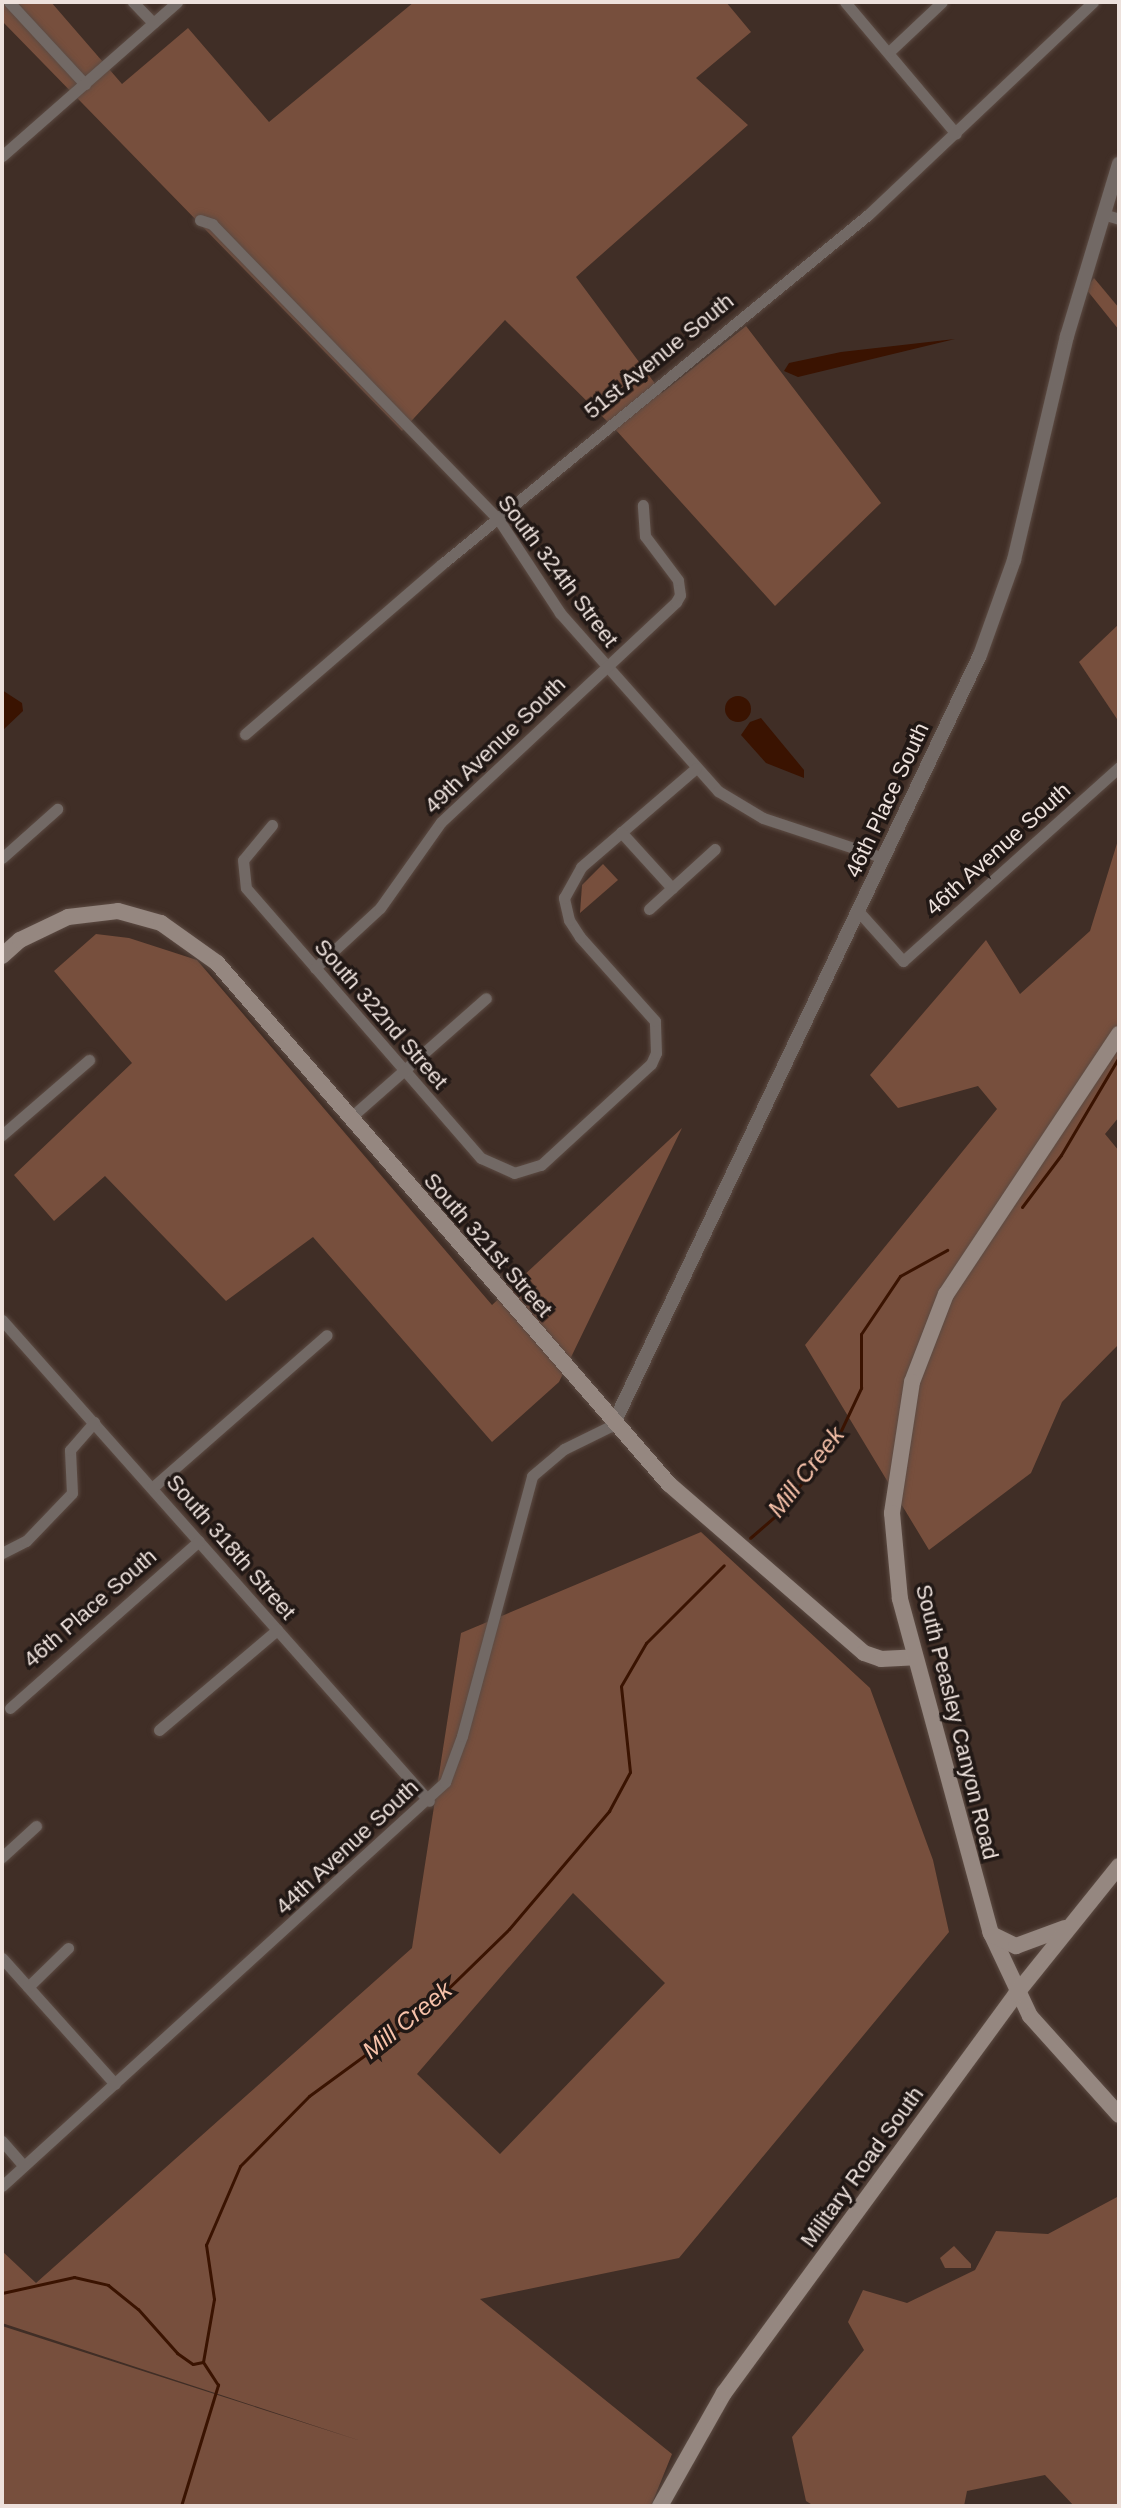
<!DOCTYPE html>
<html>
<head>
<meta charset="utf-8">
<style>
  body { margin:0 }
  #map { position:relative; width:1121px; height:2508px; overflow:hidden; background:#402e26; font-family:Arial,sans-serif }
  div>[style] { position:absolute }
  .green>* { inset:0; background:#774f3d }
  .water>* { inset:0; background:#3a1301 }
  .round { border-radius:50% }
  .stream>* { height:3px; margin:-1.5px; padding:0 1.5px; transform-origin:1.5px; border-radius:1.5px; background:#3a1301 }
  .roads { filter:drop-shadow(0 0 2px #5c4b43) drop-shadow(0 0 2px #5c4b43) }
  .minor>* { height:11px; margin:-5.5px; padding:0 5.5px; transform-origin:5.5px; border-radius:5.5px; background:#726965 }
  .tertiary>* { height:14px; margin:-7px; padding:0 7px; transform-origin:7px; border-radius:7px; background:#726965 }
  .secondary>* { height:16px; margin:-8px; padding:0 8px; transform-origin:8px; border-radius:8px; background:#958780 }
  span { translate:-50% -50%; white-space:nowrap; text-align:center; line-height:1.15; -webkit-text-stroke:7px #211815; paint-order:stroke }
  .street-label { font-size:22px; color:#ede1dc }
  .water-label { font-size:24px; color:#f7c2aa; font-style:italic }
  .frame { position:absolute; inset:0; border:4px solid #ede1dc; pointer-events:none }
</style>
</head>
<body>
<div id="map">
  <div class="green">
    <div style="clip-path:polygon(2px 2px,51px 2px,122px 84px,188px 28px,269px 122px,414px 2px,726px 2px,751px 32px,696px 78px,748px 125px,576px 277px,662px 393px,746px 326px,881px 503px,775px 606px,615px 429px,505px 320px,402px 431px,2px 21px)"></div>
    <div style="clip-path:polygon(1094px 278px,1119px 308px,1119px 330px,1086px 289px)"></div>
    <div style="clip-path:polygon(1119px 624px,1119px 722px,1079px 662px)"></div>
    <div style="clip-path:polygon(1119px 837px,1119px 1117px,1105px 1134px,1119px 1151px,1119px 1344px,1062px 1402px,1031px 1473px,929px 1550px,805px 1345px,997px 1109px,978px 1086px,898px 1108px,870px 1075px,986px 940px,1020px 994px,1090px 931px)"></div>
    <div style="clip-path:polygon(603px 864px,618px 880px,580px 913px,582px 885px)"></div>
    <div style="clip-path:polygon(96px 934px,129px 938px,197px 960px,492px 1305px,682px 1128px,559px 1382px,492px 1442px,313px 1237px,226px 1301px,105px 1176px,54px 1221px,14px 1175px,132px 1063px,54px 971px)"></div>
    <div style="clip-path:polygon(evenodd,701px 1532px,870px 1688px,933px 1860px,949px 1932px,679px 2258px,480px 2299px,672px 2454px,651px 2506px,2px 2506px,2px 2326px,361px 2441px,2px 2323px,2px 2251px,36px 2283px,412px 1948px,461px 1633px,701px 1532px,573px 1893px,665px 1983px,500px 2154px,417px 2074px,573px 1893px)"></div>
    <div style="clip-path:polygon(1119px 2196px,1119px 2506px,1074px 2506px,1045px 2475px,967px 2491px,964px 2506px,814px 2506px,806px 2501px,792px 2437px,864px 2350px,848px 2322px,863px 2290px,907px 2303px,975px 2270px,996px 2231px,1048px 2234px)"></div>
    <div style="clip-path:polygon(954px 2246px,971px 2264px,971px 2268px,945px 2268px,940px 2258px)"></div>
  </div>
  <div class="water">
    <div style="clip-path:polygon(955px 339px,798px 377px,784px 371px,789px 363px,841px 352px)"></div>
    <div style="clip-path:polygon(2px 690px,22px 703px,23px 711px,2px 731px)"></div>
    <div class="round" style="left:725px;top:696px;width:26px;height:26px"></div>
    <div style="clip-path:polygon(761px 718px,804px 770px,804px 778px,766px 763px,741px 735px,750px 722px)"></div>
  </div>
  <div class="stream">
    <div style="left:1022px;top:1207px;width:65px;rotate:-53.1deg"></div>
    <div style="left:1061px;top:1155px;width:114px;rotate:-59.4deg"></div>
    <div style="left:750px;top:1538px;width:35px;rotate:-41deg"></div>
    <div style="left:776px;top:1515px;width:95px;rotate:-51deg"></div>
    <div style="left:836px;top:1441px;width:59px;rotate:-64.7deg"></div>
    <div style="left:861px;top:1388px;width:54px;rotate:-90deg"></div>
    <div style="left:861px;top:1334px;width:70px;rotate:-56.1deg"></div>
    <div style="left:900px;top:1276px;width:54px;rotate:-29deg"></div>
    <div style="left:2px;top:2293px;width:74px;rotate:-12.5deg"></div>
    <div style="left:74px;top:2277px;width:35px;rotate:13deg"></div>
    <div style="left:108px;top:2285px;width:38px;rotate:39deg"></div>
    <div style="left:138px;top:2309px;width:59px;rotate:48.4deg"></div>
    <div style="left:177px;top:2353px;width:19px;rotate:35deg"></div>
    <div style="left:193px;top:2364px;width:10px;rotate:-11deg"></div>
    <div style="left:181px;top:2506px;width:127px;rotate:-73deg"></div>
    <div style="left:218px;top:2385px;width:27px;rotate:-123deg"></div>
    <div style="left:203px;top:2362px;width:64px;rotate:-80.1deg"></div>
    <div style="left:214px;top:2299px;width:55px;rotate:-98.4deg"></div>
    <div style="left:206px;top:2245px;width:86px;rotate:-66.7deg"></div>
    <div style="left:240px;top:2166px;width:98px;rotate:-45.4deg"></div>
    <div style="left:309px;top:2096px;width:144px;rotate:-36.2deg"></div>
    <div style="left:425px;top:2011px;width:117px;rotate:-44.3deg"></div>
    <div style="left:509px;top:1929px;width:155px;rotate:-49.7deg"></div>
    <div style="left:609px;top:1811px;width:44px;rotate:-61.7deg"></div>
    <div style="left:630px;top:1772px;width:86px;rotate:-96deg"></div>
    <div style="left:621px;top:1686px;width:50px;rotate:-59.8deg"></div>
    <div style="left:646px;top:1643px;width:110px;rotate:-45deg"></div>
  </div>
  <div class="roads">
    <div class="minor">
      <div style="left:9px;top:2px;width:112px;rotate:47.2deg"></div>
      <div style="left:133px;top:2px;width:29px;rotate:46deg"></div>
      <div style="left:845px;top:2px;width:172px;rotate:49.9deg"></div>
      <div style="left:890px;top:51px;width:71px;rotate:-43.3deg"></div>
      <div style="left:2px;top:156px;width:233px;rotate:-41.3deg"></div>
      <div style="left:1103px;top:214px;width:17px;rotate:17deg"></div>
      <div style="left:200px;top:220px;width:13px;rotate:18deg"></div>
      <div style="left:212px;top:224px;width:412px;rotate:45.9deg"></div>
      <div style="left:499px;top:520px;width:111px;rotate:56.7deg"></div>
      <div style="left:560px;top:613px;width:238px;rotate:48.4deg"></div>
      <div style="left:718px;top:791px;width:52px;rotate:31deg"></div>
      <div style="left:763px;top:818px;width:127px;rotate:18.3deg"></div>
      <div style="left:245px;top:734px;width:260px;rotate:-40.8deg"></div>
      <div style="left:442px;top:564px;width:552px;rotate:-39.34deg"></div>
      <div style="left:869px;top:214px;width:308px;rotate:-43.4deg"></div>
      <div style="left:272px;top:825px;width:45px;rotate:129.6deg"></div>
      <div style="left:243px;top:860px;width:28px;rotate:84deg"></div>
      <div style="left:246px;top:888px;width:358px;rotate:49deg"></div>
      <div style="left:481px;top:1158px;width:36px;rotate:24deg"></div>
      <div style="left:514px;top:1173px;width:28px;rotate:-17deg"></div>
      <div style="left:541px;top:1165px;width:149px;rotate:-42.6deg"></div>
      <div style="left:651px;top:1064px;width:12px;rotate:-66deg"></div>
      <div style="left:656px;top:1053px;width:32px;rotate:-92deg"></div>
      <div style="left:655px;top:1021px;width:113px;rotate:-131.8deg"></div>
      <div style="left:580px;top:937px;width:20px;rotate:-123deg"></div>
      <div style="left:569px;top:920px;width:23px;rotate:-103deg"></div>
      <div style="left:564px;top:898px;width:35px;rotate:-61deg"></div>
      <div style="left:581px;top:867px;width:152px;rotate:-40.7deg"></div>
      <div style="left:621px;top:832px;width:76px;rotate:47.7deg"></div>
      <div style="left:2px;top:858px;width:74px;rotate:-41.7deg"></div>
      <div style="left:649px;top:909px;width:89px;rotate:-42.3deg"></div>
      <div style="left:859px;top:912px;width:66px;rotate:48.1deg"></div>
      <div style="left:903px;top:961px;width:290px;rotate:-41.9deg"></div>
      <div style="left:315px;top:968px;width:88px;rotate:-42.7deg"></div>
      <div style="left:380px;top:908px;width:105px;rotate:-54.7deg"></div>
      <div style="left:441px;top:822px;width:322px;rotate:-43.1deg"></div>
      <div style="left:676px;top:602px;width:8px;rotate:-60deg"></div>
      <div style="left:680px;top:595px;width:15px;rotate:-98deg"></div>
      <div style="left:678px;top:580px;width:55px;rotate:-126.9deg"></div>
      <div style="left:645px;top:536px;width:31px;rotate:-94deg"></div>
      <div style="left:350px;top:1118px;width:181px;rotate:-41.4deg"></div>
      <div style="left:2px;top:1135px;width:115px;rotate:-40.8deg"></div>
      <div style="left:2px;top:1320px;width:643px;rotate:48.4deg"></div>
      <div style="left:152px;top:1488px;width:232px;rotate:-41.2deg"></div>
      <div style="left:2px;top:1553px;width:27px;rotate:-27deg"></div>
      <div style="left:26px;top:1541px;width:66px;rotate:-46.2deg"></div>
      <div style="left:72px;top:1493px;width:43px;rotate:-92.7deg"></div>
      <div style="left:70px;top:1450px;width:37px;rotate:-49deg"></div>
      <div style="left:10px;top:1708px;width:252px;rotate:-41.5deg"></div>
      <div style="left:159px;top:1730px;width:155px;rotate:-40.3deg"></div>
      <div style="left:2px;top:1857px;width:46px;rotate:-42.4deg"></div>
      <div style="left:2px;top:1958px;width:169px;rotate:48.1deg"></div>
      <div style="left:28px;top:1987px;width:56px;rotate:-44.3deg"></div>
      <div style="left:2px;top:2141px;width:33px;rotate:49deg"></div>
      <div style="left:2px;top:2186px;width:600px;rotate:-42.36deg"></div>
      <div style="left:445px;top:1782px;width:49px;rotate:-69.7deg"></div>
      <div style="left:462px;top:1736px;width:269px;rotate:-74.9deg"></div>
      <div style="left:532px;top:1476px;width:42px;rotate:-40.2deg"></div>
      <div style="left:564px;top:1449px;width:55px;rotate:-26.1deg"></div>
    </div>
    <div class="tertiary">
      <div style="left:613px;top:1425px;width:853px;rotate:-64.52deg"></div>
      <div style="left:980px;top:655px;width:101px;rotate:-70.3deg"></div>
      <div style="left:1014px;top:560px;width:230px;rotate:-76.7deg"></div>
      <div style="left:1067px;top:336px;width:180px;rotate:-73.2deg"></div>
    </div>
    <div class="secondary">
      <div style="left:2px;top:956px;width:24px;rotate:-42deg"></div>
      <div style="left:20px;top:940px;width:53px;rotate:-25.6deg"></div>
      <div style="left:68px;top:917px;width:50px;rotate:-6.8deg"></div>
      <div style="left:118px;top:911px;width:45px;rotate:15.6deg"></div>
      <div style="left:161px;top:923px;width:69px;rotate:35.5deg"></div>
      <div style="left:217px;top:963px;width:690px;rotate:49.06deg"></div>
      <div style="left:669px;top:1484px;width:258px;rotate:40.9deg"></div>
      <div style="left:864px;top:1653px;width:18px;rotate:19deg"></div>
      <div style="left:881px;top:1659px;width:34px;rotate:-3deg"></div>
      <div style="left:1119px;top:1034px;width:312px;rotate:123.6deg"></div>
      <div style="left:946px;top:1294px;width:94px;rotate:111.1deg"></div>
      <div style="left:912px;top:1382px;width:133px;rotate:98.7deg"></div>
      <div style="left:892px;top:1513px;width:86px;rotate:84.7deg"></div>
      <div style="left:900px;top:1599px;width:344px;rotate:74.8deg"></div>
      <div style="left:990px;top:1931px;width:94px;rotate:64.8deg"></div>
      <div style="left:1030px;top:2016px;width:133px;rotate:48deg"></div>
      <div style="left:991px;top:1934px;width:28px;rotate:26deg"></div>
      <div style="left:1016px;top:1946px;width:52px;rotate:-20.2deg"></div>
      <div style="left:660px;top:2506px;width:130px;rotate:-60.5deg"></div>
      <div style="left:724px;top:2393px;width:494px;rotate:-53.8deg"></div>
      <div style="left:1016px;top:1994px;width:164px;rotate:-51.2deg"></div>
    </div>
  </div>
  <div class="street-label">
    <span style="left:659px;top:356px;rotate:-39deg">51st Avenue South</span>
    <span style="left:558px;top:571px;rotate:53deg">South 324th Street</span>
    <span style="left:495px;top:745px;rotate:-44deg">49th Avenue South</span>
    <span style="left:887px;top:800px;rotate:-65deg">46th Place South</span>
    <span style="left:998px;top:849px;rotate:-42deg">46th Avenue South</span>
    <span style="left:381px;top:1014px;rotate:49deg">South 322nd Street</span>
    <span style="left:488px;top:1245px;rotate:49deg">South 321st Street</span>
    <span style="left:231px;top:1547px;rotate:49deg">South 318th Street</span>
    <span style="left:90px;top:1608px;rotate:-41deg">46th Place South</span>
    <span style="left:957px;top:1722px;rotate:76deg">South Peasley Canyon Road</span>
    <span style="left:347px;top:1847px;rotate:-43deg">44th Avenue South</span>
    <span style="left:862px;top:2167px;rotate:-54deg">Military Road South</span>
  </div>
  <div class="water-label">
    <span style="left:806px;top:1472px;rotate:-52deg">Mill Creek</span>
    <span style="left:407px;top:2020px;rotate:-39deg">Mill Creek</span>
  </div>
  <div class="frame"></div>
</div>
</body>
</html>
